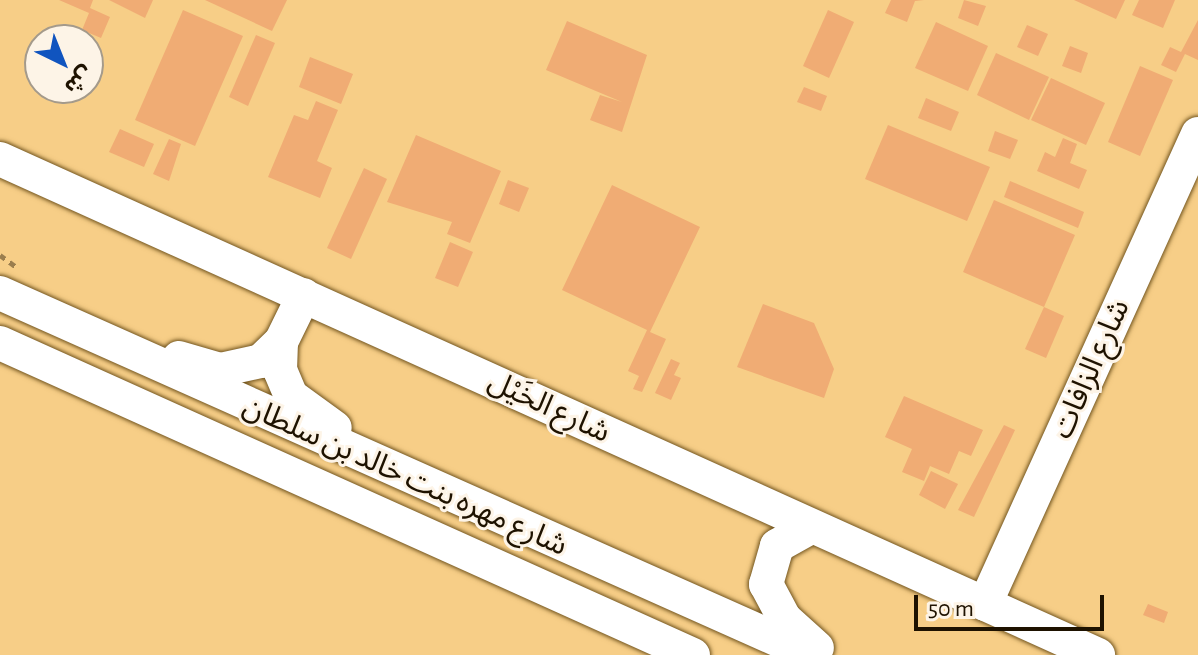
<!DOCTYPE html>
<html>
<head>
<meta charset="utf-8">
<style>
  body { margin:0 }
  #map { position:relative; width:1198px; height:655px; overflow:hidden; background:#f7ce87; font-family:"Alegreya Sans","Noto Sans Arabic",sans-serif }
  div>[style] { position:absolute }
  .building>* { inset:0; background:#f0ac74 }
  .path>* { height:5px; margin-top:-2.5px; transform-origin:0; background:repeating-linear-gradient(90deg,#9b7e4e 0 6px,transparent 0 12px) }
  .roads { filter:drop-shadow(0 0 2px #72551f) drop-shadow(0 0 2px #72551f) }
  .minor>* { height:34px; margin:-17px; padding:0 17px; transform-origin:17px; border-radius:17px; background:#fff }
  span { translate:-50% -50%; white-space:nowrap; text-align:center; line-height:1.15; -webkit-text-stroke:6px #fdf4e7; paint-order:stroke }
  .street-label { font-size:30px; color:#1e1200 }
  .north { position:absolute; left:24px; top:24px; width:80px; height:80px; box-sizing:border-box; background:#fdf4e7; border:2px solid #a49a8b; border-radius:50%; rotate:137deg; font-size:22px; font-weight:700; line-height:32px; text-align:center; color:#1e1200 }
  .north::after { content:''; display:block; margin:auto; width:28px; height:36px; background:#1054bf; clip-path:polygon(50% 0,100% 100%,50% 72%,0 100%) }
  .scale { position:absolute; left:914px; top:595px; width:190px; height:36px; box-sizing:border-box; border:4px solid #1e1200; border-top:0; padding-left:10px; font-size:24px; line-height:28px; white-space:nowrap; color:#1e1200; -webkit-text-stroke:6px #fdf4e7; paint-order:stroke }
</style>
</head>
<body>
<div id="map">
  <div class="building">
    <div style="clip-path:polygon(59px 0,93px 0,90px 8px,110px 17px,101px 38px,82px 30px,89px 13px)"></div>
    <div style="clip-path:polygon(109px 0,153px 0,145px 18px)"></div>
    <div style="clip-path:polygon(205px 0,287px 0,272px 31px)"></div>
    <div style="clip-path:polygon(891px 0,924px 0,915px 1px,907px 22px,885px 13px)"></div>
    <div style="clip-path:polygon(964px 0,986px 6px,978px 26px,958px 18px)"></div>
    <div style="clip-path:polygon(1074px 0,1125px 0,1116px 19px)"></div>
    <div style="clip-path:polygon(1139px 0,1175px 0,1163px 28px,1132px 15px)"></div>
    <div style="clip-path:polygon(183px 10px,243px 36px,195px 146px,135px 120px)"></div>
    <div style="clip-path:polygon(828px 10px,854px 22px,829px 78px,803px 66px)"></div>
    <div style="clip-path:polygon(1198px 20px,1198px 60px,1185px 54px,1176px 72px,1161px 65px,1170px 47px,1181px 52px)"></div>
    <div style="clip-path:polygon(567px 21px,647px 55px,622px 132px,590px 120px,600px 95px,622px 102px,546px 70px)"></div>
    <div style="clip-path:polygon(936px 22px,988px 46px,968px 91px,915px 68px)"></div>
    <div style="clip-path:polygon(1027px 25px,1048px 34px,1038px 56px,1017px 47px)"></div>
    <div style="clip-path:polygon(256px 35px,275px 43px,248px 106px,229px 97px)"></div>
    <div style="clip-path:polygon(1070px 46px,1088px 53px,1081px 73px,1062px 66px)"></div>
    <div style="clip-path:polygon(996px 53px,1049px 77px,1029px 120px,977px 95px)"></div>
    <div style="clip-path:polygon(310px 57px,353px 74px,341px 104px,299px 87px)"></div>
    <div style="clip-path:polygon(1140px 66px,1173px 80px,1140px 156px,1108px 142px)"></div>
    <div style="clip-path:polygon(1051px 78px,1105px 103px,1086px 145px,1031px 120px)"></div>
    <div style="clip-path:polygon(804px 87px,827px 96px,821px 111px,797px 102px)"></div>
    <div style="clip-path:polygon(926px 98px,959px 112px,951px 131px,918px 118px)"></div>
    <div style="clip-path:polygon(316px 101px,338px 110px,317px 161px,332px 168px,320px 198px,268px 177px,294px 115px,308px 120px)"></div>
    <div style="clip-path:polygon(888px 125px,990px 167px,967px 221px,865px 179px)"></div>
    <div style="clip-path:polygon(120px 129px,154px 144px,144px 167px,109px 152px)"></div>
    <div style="clip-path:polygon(995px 131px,1018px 140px,1010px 159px,988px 151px)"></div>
    <div style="clip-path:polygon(416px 135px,501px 171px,470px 243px,447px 234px,452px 222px,387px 202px)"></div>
    <div style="clip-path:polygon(1063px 138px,1077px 144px,1070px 163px,1087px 170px,1079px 189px,1037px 171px,1045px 152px,1055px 157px)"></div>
    <div style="clip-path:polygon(169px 139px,181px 144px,169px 181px,153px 174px)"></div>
    <div style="clip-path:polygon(364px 168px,387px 179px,351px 259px,327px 248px)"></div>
    <div style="clip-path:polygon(508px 180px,529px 188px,519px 212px,499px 204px)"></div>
    <div style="clip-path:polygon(1010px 181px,1084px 212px,1078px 228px,1004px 197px)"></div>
    <div style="clip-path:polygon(612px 185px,700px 227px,650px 332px,666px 339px,642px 392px,633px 389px,639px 376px,628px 371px,647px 330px,562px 290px)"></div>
    <div style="clip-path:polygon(994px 200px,1075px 235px,1044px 307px,963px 272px)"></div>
    <div style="clip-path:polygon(450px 242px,473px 252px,458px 287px,435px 278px)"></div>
    <div style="clip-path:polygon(763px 304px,814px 323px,834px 369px,824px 398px,737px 367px)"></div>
    <div style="clip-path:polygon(1044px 307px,1064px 316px,1046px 358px,1025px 349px)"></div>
    <div style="clip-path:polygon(671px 359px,680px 363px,674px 375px,681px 378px,671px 400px,655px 393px)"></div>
    <div style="clip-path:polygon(904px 396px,983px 430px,971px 456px,959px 451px,949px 474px,930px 466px,924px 481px,902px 472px,912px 449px,885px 437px)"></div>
    <div style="clip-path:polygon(1004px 425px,1015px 430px,974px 517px,958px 510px)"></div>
    <div style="clip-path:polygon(931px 471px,958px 484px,945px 509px,919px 495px)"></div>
    <div style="clip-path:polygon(1148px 604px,1168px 612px,1164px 623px,1143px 615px)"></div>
  </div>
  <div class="path">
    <div style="left:0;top:255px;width:19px;rotate:36deg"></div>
  </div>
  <div class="roads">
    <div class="minor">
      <div style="left:0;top:159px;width:1205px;rotate:24.31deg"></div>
      <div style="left:0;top:293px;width:889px;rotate:24.03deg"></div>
      <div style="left:281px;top:342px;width:28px;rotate:92deg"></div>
      <div style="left:280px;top:370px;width:28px;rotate:67deg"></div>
      <div style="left:291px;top:396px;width:54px;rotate:36deg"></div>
      <div style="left:0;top:343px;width:760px;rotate:24.24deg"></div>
      <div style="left:179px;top:358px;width:43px;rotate:16.3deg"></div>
      <div style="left:220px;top:370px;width:42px;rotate:-12.4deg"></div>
      <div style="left:261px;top:361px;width:28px;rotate:-44deg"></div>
      <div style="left:281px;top:342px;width:52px;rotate:-63.9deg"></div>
      <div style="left:811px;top:527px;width:39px;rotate:151deg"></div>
      <div style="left:777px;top:546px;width:40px;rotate:106deg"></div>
      <div style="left:766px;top:584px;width:40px;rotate:62deg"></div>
      <div style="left:785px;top:619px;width:43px;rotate:42.2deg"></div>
      <div style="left:985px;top:604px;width:516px;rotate:-65.62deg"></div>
    </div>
  </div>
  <div class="street-label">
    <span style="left:1091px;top:369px;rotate:-66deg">شارع الزافات</span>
    <span style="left:549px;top:407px;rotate:25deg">شارع الخَيْل</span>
    <span style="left:405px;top:476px;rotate:24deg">شارع مهره بنت خالد بن سلطان</span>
  </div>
  <div class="north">ش</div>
  <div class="scale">50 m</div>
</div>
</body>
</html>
